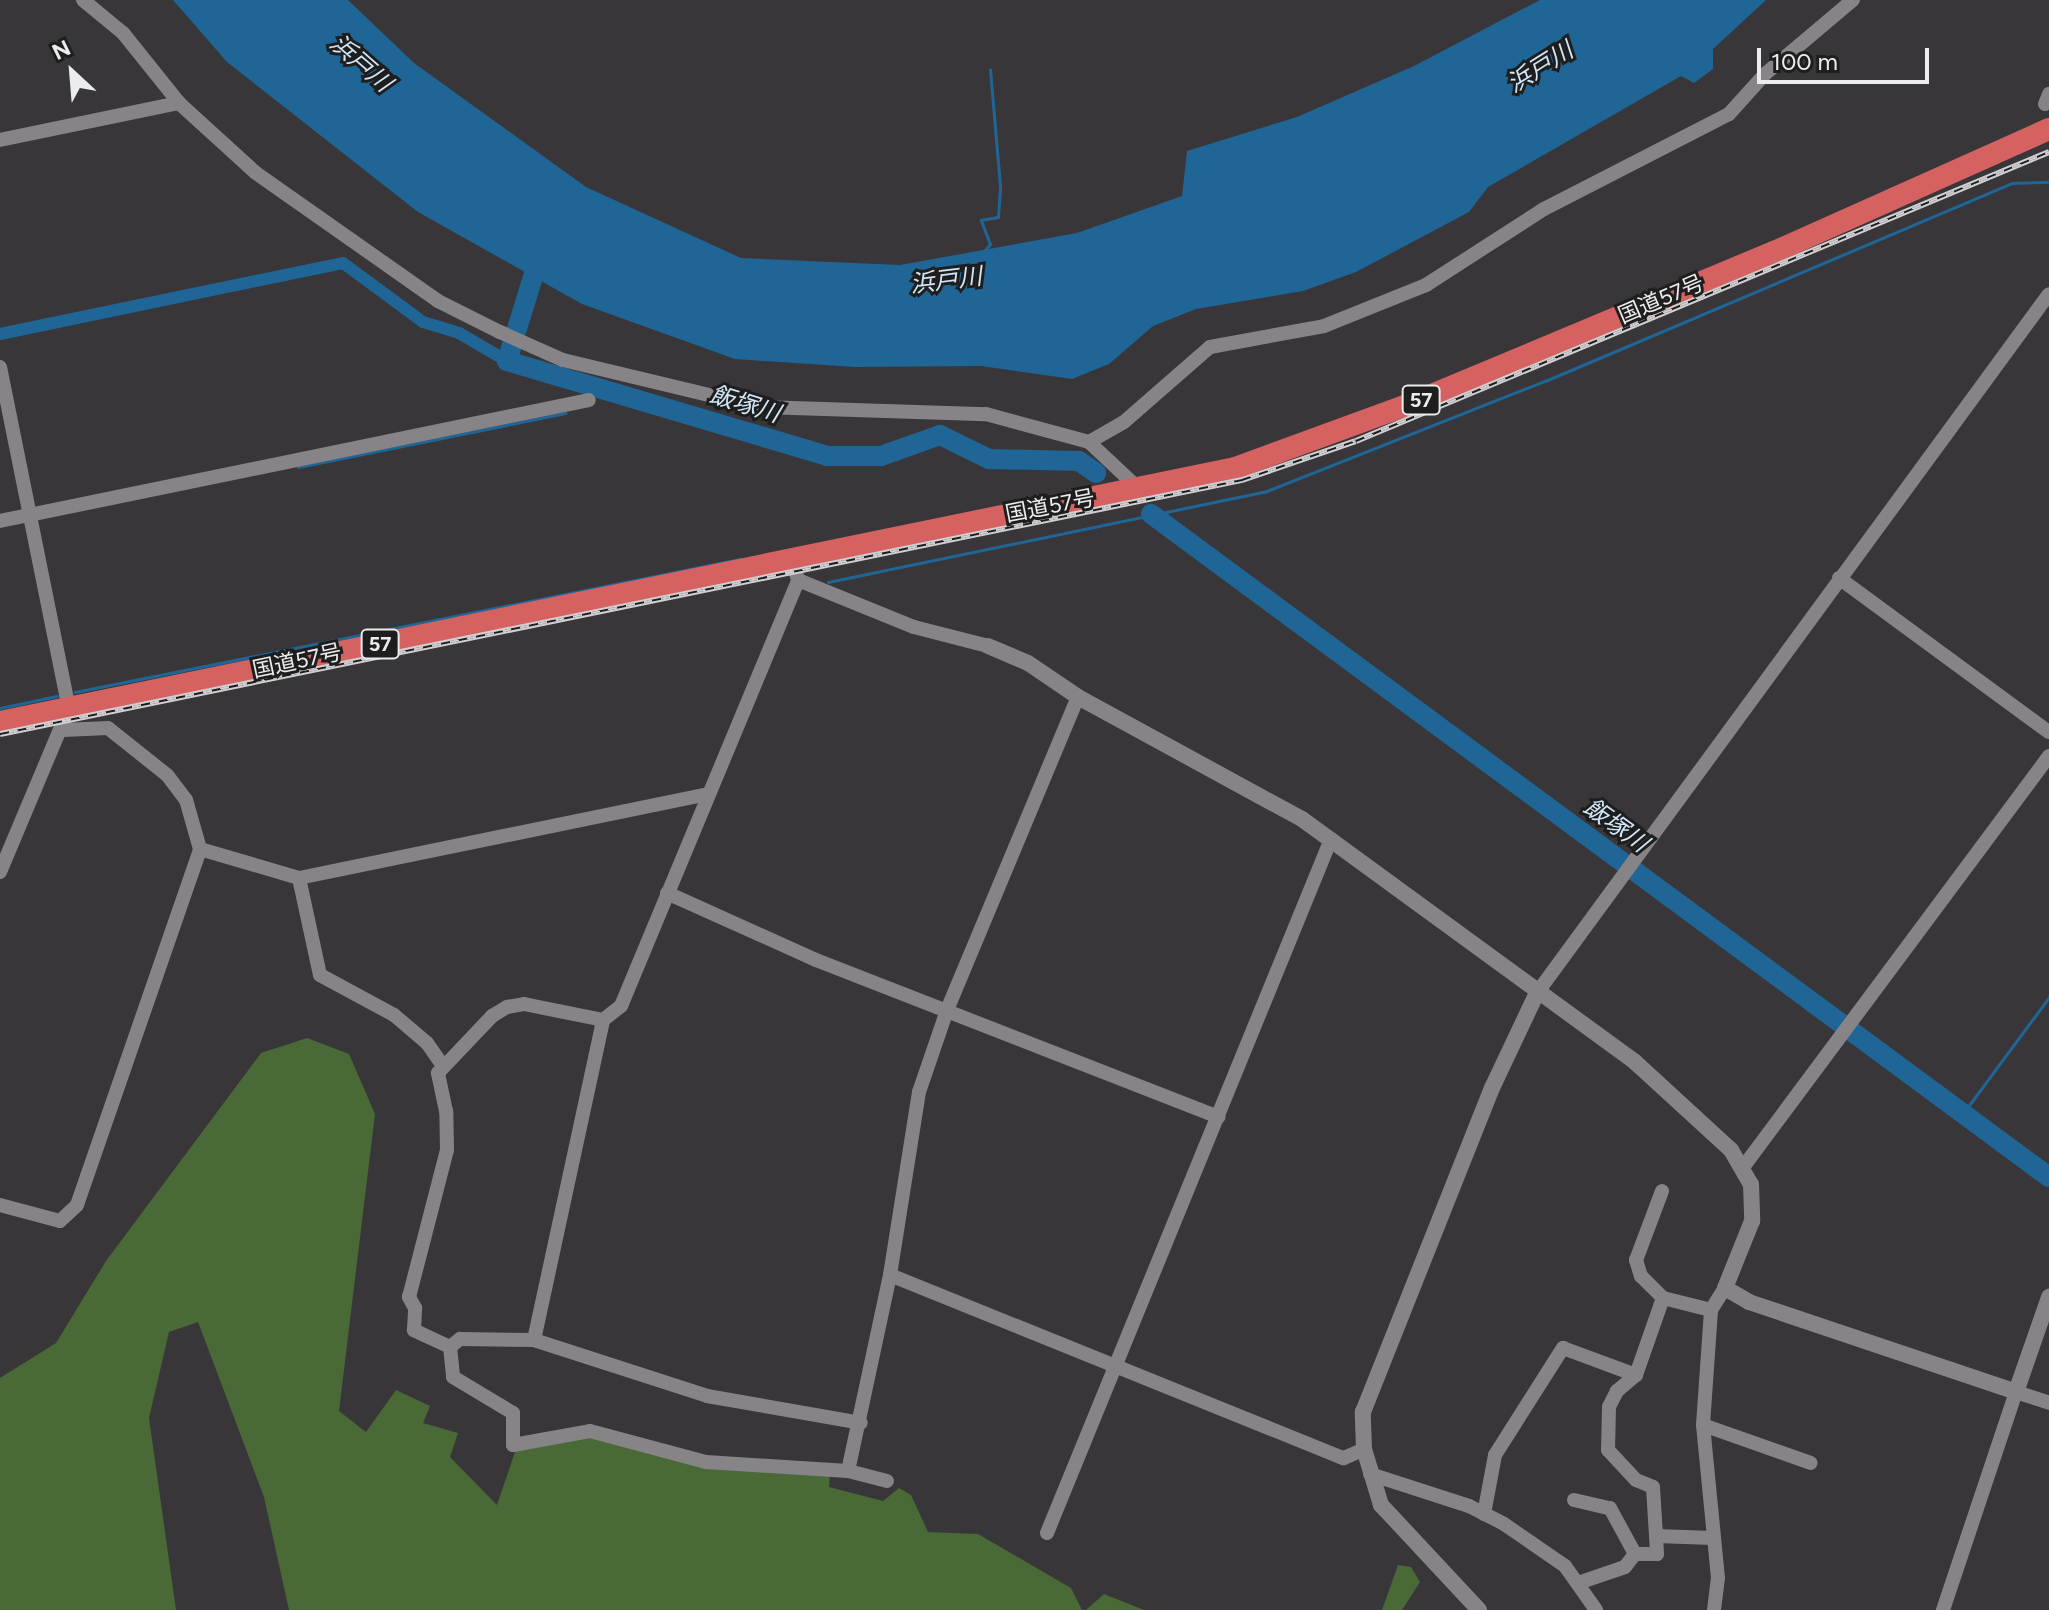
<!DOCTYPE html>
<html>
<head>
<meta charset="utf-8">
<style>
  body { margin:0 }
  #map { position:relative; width:2049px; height:1610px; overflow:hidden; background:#383639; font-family:Figtree,"Noto Sans JP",sans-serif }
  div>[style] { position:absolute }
  .green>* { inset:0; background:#496937 }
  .water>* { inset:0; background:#1f6696 }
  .stream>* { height:3px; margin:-1.5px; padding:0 1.5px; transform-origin:1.5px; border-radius:1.5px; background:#1f6696 }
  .canal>* { height:12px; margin:-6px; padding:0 6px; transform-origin:6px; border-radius:6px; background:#1f6696 }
  .river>* { height:20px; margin:-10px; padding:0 10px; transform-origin:10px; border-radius:10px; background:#1f6696 }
  .minor>* { height:14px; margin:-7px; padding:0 7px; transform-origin:7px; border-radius:7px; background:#868487 }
  .tertiary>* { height:16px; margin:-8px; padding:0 8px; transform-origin:8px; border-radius:8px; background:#868487 }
  .trunk>* { height:22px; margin:-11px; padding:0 11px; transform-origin:11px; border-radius:11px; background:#d56260 }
  .rail>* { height:6px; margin-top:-3px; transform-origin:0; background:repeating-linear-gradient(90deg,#1f1e1f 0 9px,#d0cfd1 0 18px); box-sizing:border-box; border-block:2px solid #d0cfd1 }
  span { translate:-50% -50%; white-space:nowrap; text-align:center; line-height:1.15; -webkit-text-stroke:6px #1f1e1f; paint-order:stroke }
  .shield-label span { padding:2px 6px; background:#1f1e1f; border:2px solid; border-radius:6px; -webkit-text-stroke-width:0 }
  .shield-label { font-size:20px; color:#ecebed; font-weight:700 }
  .street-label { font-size:22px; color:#ecebed }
  .water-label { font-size:24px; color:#d1e6f6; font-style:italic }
  .north { position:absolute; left:32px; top:32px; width:80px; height:80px; -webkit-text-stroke:6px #1f1e1f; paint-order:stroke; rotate:334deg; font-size:22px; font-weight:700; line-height:32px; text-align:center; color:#ecebed }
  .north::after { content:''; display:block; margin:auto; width:28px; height:36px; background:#ecebed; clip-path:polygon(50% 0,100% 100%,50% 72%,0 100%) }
  .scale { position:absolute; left:1757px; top:48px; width:172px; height:36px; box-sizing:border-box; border:4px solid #ecebed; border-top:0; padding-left:10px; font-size:24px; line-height:28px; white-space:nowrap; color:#ecebed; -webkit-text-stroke:6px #1f1e1f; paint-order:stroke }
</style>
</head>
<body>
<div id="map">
  <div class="green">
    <div style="clip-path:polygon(307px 1038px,349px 1054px,375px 1114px,339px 1411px,366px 1432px,396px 1390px,430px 1406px,423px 1423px,458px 1433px,450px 1457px,497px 1505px,516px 1449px,591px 1435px,706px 1466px,830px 1474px,829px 1487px,883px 1501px,899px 1488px,911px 1495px,928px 1532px,978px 1534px,1071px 1588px,1082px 1610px,289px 1610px,264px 1497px,198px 1322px,169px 1332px,149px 1418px,176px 1610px,0 1610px,0 1378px,56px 1343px,106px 1261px,261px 1053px)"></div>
    <div style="clip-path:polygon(1398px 1565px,1411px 1567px,1420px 1582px,1402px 1610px,1382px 1610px)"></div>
    <div style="clip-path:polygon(1104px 1594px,1144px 1610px,1086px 1610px)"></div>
  </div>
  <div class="water">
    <div style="clip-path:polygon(173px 0,348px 0,414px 63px,586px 187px,741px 258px,900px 265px,1077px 233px,1182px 196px,1187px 151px,1297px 117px,1414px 66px,1540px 0,1766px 0,1713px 49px,1713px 69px,1694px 83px,1681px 76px,1488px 187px,1469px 212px,1356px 272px,1303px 291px,1196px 309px,1153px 326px,1109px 364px,1072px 379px,981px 366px,855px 367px,735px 359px,582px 304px,418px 212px,227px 62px)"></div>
  </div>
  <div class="stream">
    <div style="left:984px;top:251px;width:9px;rotate:-49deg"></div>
    <div style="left:990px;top:244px;width:26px;rotate:-111deg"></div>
    <div style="left:981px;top:220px;width:17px;rotate:-10deg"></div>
    <div style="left:998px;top:217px;width:31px;rotate:-86deg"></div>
    <div style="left:1000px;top:186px;width:117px;rotate:-94.9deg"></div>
    <div style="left:298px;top:467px;width:273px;rotate:-11.4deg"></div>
    <div style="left:828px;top:582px;width:445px;rotate:-11.7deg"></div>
    <div style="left:1264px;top:492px;width:302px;rotate:-21.6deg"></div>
    <div style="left:1545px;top:381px;width:507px;rotate:-22.98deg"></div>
    <div style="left:2012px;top:183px;width:37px;rotate:-2deg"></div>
    <div style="left:75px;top:692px;width:678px;rotate:-11.31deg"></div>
    <div style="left:0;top:708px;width:58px;rotate:-11.9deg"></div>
    <div style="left:1964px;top:1112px;width:143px;rotate:-53.5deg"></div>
  </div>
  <div class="canal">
    <div style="left:0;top:334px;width:350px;rotate:-11.7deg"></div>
    <div style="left:343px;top:263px;width:99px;rotate:36.4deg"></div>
    <div style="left:423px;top:322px;width:38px;rotate:17deg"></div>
    <div style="left:459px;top:333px;width:56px;rotate:30.3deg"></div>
  </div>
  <div class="river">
    <div style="left:546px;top:253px;width:27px;rotate:118deg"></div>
    <div style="left:533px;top:277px;width:88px;rotate:107.2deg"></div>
    <div style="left:507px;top:361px;width:334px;rotate:16.5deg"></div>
    <div style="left:827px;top:456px;width:54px"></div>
    <div style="left:881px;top:456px;width:63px;rotate:-19.6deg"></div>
    <div style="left:940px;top:435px;width:55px;rotate:26.1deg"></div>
    <div style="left:989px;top:459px;width:90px;rotate:1.3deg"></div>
    <div style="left:1079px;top:461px;width:21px;rotate:35deg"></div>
    <div style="left:1151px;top:514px;width:1116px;rotate:36.44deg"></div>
  </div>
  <div class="minor">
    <div style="left:83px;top:0;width:52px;rotate:39.5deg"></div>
    <div style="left:123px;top:33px;width:90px;rotate:51.3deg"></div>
    <div style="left:179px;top:103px;width:104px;rotate:42.3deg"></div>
    <div style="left:256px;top:173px;width:223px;rotate:35.1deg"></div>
    <div style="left:438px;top:301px;width:69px;rotate:26.6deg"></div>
    <div style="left:500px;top:332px;width:69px;rotate:24deg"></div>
    <div style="left:563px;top:360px;width:202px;rotate:13.5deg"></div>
    <div style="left:759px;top:407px;width:227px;rotate:1.8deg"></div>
    <div style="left:986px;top:414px;width:107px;rotate:15.2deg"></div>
    <div style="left:1089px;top:442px;width:40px;rotate:-29.7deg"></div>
    <div style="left:1124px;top:422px;width:114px;rotate:-41.1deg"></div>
    <div style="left:1210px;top:347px;width:116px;rotate:-10.4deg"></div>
    <div style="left:1324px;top:326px;width:110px;rotate:-21.9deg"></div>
    <div style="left:1426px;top:285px;width:140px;rotate:-32.8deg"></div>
    <div style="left:1544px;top:209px;width:208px;rotate:-27.2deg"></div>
    <div style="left:1729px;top:114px;width:54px;rotate:-48deg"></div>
    <div style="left:1765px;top:74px;width:115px;rotate:-40.1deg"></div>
    <div style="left:2045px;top:104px;width:11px;rotate:-68deg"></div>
    <div style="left:0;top:140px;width:183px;rotate:-11.7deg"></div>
    <div style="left:0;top:367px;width:348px;rotate:78.6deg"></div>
    <div style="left:69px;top:708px;width:178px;rotate:112.8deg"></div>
    <div style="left:1089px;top:442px;width:67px;rotate:43.2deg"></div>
    <div style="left:0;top:521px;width:601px;rotate:-11.61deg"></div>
    <div style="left:1839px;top:578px;width:260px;rotate:36.3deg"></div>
    <div style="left:798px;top:580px;width:125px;rotate:22.1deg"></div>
    <div style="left:914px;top:627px;width:76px;rotate:14.4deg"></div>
    <div style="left:200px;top:849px;width:103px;rotate:16.3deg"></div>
    <div style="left:299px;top:878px;width:414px;rotate:-11.6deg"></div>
    <div style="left:299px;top:878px;width:99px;rotate:77.8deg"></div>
    <div style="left:320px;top:975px;width:84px;rotate:28.4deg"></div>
    <div style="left:394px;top:1015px;width:43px;rotate:40.3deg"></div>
    <div style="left:427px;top:1043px;width:28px;rotate:55deg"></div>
    <div style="left:667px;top:893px;width:163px;rotate:24.2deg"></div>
    <div style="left:816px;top:960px;width:432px;rotate:21.3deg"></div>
    <div style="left:1537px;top:993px;width:866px;rotate:-53.78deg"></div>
    <div style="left:1744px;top:1166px;width:511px;rotate:-53.35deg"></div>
    <div style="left:1662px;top:1191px;width:74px;rotate:110.6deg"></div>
    <div style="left:1636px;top:1260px;width:17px;rotate:73deg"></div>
    <div style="left:1641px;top:1276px;width:31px;rotate:45deg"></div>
    <div style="left:1663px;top:1298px;width:49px;rotate:14deg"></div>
    <div style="left:0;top:1205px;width:62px;rotate:14.9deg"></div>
    <div style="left:60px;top:1221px;width:23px;rotate:-43deg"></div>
    <div style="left:77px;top:1205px;width:377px;rotate:-70.9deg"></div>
    <div style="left:200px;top:849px;width:51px;rotate:-105.9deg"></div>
    <div style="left:186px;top:800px;width:31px;rotate:-127deg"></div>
    <div style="left:167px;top:775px;width:75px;rotate:-141.5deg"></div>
    <div style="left:108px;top:728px;width:45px;rotate:177.5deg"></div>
    <div style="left:890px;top:1275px;width:489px;rotate:22deg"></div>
    <div style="left:1344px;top:1458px;width:22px;rotate:-24deg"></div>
    <div style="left:534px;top:1340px;width:327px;rotate:-77.8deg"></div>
    <div style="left:603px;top:1020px;width:23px;rotate:-38deg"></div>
    <div style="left:621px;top:1006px;width:461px;rotate:-67.4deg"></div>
    <div style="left:798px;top:580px;width:22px;rotate:-106deg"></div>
    <div style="left:450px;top:1347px;width:40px;rotate:-155deg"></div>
    <div style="left:414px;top:1330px;width:22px;rotate:-87deg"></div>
    <div style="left:415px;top:1308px;width:13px;rotate:-119deg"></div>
    <div style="left:409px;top:1297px;width:152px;rotate:-75.5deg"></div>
    <div style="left:447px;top:1150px;width:39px;rotate:-91deg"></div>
    <div style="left:446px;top:1111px;width:39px;rotate:-102deg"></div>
    <div style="left:438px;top:1073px;width:79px;rotate:-46.5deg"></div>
    <div style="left:492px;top:1016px;width:17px;rotate:-31deg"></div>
    <div style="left:507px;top:1007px;width:17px;rotate:-10deg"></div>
    <div style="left:524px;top:1004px;width:81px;rotate:11.4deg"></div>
    <div style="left:450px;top:1347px;width:30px;rotate:84deg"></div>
    <div style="left:453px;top:1377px;width:70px;rotate:31deg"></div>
    <div style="left:513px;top:1413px;width:32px;rotate:90deg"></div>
    <div style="left:513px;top:1445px;width:78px;rotate:-10.3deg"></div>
    <div style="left:590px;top:1431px;width:120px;rotate:15deg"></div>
    <div style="left:706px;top:1462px;width:142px;rotate:3.6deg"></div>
    <div style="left:450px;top:1347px;width:13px;rotate:-39deg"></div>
    <div style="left:460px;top:1339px;width:74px;rotate:0.8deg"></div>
    <div style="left:534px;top:1340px;width:182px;rotate:17.9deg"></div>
    <div style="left:707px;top:1396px;width:156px;rotate:9.9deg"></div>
    <div style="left:1636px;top:1375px;width:25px;rotate:140deg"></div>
    <div style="left:1617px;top:1391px;width:18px;rotate:117deg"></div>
    <div style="left:1609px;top:1407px;width:43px;rotate:91.3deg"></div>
    <div style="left:1608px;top:1450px;width:41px;rotate:47deg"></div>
    <div style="left:1636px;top:1480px;width:18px;rotate:22deg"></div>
    <div style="left:1653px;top:1487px;width:49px;rotate:86.5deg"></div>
    <div style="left:1703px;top:1425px;width:114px;rotate:19.4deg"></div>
    <div style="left:1370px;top:1474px;width:104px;rotate:17.9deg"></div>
    <div style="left:1469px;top:1506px;width:39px;rotate:27deg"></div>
    <div style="left:1504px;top:1524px;width:74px;rotate:34.5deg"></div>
    <div style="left:1565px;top:1566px;width:54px;rotate:54.8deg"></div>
    <div style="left:887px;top:1481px;width:40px;rotate:-165.6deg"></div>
    <div style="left:848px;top:1471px;width:200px;rotate:-77.9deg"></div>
    <div style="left:890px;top:1275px;width:185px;rotate:-81deg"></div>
    <div style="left:919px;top:1092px;width:87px;rotate:-71.1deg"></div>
    <div style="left:947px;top:1010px;width:339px;rotate:-67.3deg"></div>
    <div style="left:1574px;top:1500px;width:37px;rotate:13deg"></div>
    <div style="left:1610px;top:1508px;width:52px;rotate:61.5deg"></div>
    <div style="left:1635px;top:1554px;width:16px;rotate:128deg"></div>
    <div style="left:1625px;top:1567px;width:50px;rotate:161.2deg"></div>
    <div style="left:1484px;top:1514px;width:60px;rotate:-79.4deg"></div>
    <div style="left:1495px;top:1455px;width:127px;rotate:-57.6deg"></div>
    <div style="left:1563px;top:1348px;width:78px;rotate:20.3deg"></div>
    <div style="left:1636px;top:1375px;width:82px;rotate:-70.7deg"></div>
    <div style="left:1047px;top:1533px;width:750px;rotate:-67.74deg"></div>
    <div style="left:1635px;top:1554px;width:22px"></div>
    <div style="left:1657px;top:1554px;width:18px;rotate:-93deg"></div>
    <div style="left:1656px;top:1536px;width:57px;rotate:2deg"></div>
    <div style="left:1714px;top:1610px;width:32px;rotate:-83deg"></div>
    <div style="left:1718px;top:1578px;width:154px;rotate:-95.6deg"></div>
    <div style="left:1703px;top:1425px;width:115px;rotate:-86deg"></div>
    <div style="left:1711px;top:1310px;width:26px;rotate:-58deg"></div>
    <div style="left:1943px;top:1610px;width:230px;rotate:-71.5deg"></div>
    <div style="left:2016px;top:1392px;width:35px;rotate:18deg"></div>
  </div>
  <div class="tertiary">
    <div style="left:988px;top:646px;width:43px;rotate:23deg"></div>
    <div style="left:1028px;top:663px;width:60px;rotate:34.2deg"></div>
    <div style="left:1078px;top:697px;width:255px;rotate:28.6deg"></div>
    <div style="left:1302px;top:819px;width:412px;rotate:36.1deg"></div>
    <div style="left:1635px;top:1062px;width:130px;rotate:42.5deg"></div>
    <div style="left:1731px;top:1150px;width:39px;rotate:60deg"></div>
    <div style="left:1751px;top:1184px;width:37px;rotate:88deg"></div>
    <div style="left:1752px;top:1221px;width:72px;rotate:111.9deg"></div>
    <div style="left:1725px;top:1288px;width:28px;rotate:30deg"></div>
    <div style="left:1749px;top:1302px;width:282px;rotate:18.6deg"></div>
    <div style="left:2016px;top:1392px;width:101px;rotate:-70.8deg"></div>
    <div style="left:1479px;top:1610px;width:144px;rotate:-133deg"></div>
    <div style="left:1381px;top:1505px;width:59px;rotate:-106.9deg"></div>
    <div style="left:1364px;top:1449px;width:37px;rotate:-92deg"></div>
    <div style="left:1363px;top:1412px;width:349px;rotate:-68.3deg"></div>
    <div style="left:1492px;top:1088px;width:105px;rotate:-64.7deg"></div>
  </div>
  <div class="trunk">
    <div style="left:0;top:722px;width:1261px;rotate:-11.62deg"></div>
    <div style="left:1235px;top:468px;width:192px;rotate:-20.1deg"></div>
    <div style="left:1415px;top:402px;width:389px;rotate:-22.7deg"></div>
    <div style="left:1774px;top:252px;width:301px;rotate:-24.1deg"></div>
  </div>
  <div class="rail">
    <div style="left:0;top:734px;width:1268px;rotate:-11.56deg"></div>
    <div style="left:1242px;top:480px;width:120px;rotate:-18.9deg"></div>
    <div style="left:1356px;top:441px;width:751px;rotate:-22.64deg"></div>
  </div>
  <div class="shield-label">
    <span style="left:1421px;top:400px">57</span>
    <span style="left:380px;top:644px">57</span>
  </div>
  <div class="street-label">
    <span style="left:1661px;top:299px;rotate:-23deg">国道57号</span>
    <span style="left:1050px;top:506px;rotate:-11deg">国道57号</span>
    <span style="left:297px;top:661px;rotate:-12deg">国道57号</span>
  </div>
  <div class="water-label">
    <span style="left:361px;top:63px;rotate:41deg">浜戸川</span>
    <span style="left:1540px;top:67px;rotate:-32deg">浜戸川</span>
    <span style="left:946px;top:280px;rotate:-7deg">浜戸川</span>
    <span style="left:745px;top:404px;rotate:17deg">飯塚川</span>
    <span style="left:1616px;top:825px;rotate:36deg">飯塚川</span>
  </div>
  <div class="north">N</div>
  <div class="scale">100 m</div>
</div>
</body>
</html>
